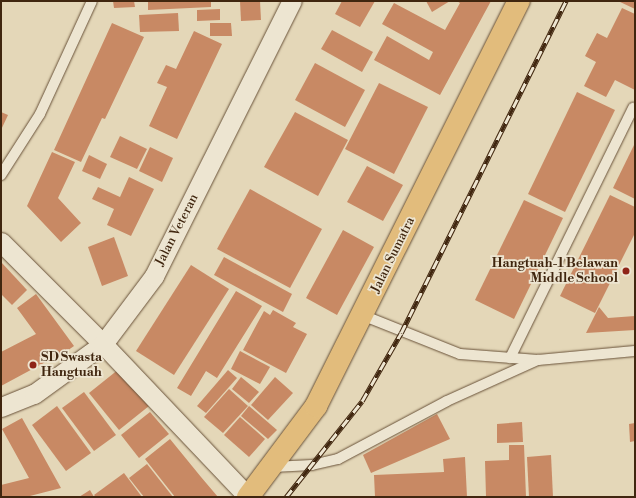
<!DOCTYPE html>
<html>
<head>
<meta charset="utf-8">
<style>
  body { margin:0 }
  #map { position:relative; width:636px; height:498px; overflow:hidden; background:#e4d7b8; font-family:"Libre Bodoni",serif }
  div>[style] { position:absolute }
  .building>* { inset:0; background:#c88964 }
  .roads { filter:drop-shadow(0 0 1px #695239) drop-shadow(0 0 1px #695239) }
  .service>* { height:10px; margin:-5px; padding:0 5px; transform-origin:5px; border-radius:5px; background:#ede5d1 }
  .minor>* { height:19px; margin:-9.5px; padding:0 9.5px; transform-origin:9.5px; border-radius:9.5px; background:#ede5d1 }
  .trunk>* { height:22px; margin:-11px; padding:0 11px; transform-origin:11px; border-radius:11px; background:#e2bc7c }
  .rail>* { height:4.5px; margin-top:-2.25px; transform-origin:0; background:repeating-linear-gradient(90deg,#ede5d1 0 9px,#40260f 0 18px); box-sizing:border-box; border-block:1px solid #40260f }
  .dots>* { width:11px; height:11px; translate:-50% -50%; box-sizing:border-box; border:2px solid #ede5d1; border-radius:50% }
  span { translate:-50% -50%; white-space:nowrap; text-align:center; line-height:1.15; -webkit-text-stroke:3.5px #ede5d1; paint-order:stroke }
  .street-label { font-size:13px; color:#40260f }
  .poi-label { font-size:13px; color:#40260f; font-weight:700 }
  .right { translate:-100% -50%; text-align:right }
  .left { translate:0 -50%; text-align:left }
  .frame { position:absolute; inset:0; border:2px solid #40260f; pointer-events:none }
</style>
</head>
<body>
<div id="map">
  <div class="building">
    <div style="clip-path:polygon(113px 1px,134px 1px,135px 7px,114px 8px)"></div>
    <div style="clip-path:polygon(148px 1px,211px 1px,211px 7px,148px 10px)"></div>
    <div style="clip-path:polygon(240px 1px,260px 1px,261px 20px,241px 21px)"></div>
    <div style="clip-path:polygon(342px 1px,375px 1px,360px 27px,335px 14px)"></div>
    <div style="clip-path:polygon(426px 1px,450px 1px,432px 12px)"></div>
    <div style="clip-path:polygon(457px 1px,491px 1px,440px 95px,374px 60px,387px 36px,429px 60px,433px 52px,382px 24px,394px 3px,445px 30px,460px 3px)"></div>
    <div style="clip-path:polygon(618px 1px,635px 1px,635px 9px)"></div>
    <div style="clip-path:polygon(622px 8px,635px 14px,635px 90px,615px 80px,606px 97px,584px 86px,596px 62px,585px 56px,597px 33px,607px 38px)"></div>
    <div style="clip-path:polygon(220px 9px,220px 20px,197px 21px,197px 10px)"></div>
    <div style="clip-path:polygon(178px 13px,179px 31px,140px 32px,139px 15px)"></div>
    <div style="clip-path:polygon(112px 23px,144px 37px,105px 119px,102px 118px,81px 162px,54px 150px)"></div>
    <div style="clip-path:polygon(210px 23px,231px 23px,232px 36px,210px 36px)"></div>
    <div style="clip-path:polygon(332px 30px,373px 52px,362px 72px,321px 49px)"></div>
    <div style="clip-path:polygon(194px 31px,222px 44px,177px 139px,149px 126px,167px 87px,157px 83px,166px 65px,176px 69px)"></div>
    <div style="clip-path:polygon(315px 63px,365px 90px,345px 127px,295px 100px)"></div>
    <div style="clip-path:polygon(379px 83px,428px 107px,394px 174px,345px 149px)"></div>
    <div style="clip-path:polygon(577px 92px,615px 110px,565px 212px,528px 194px)"></div>
    <div style="clip-path:polygon(1px 112px,8px 115px,1px 130px)"></div>
    <div style="clip-path:polygon(295px 112px,348px 140px,318px 196px,264px 167px)"></div>
    <div style="clip-path:polygon(120px 136px,147px 149px,137px 169px,110px 157px)"></div>
    <div style="clip-path:polygon(635px 143px,635px 199px,613px 188px)"></div>
    <div style="clip-path:polygon(150px 147px,173px 158px,162px 182px,139px 171px)"></div>
    <div style="clip-path:polygon(52px 152px,75px 162px,58px 198px,81px 223px,61px 242px,27px 206px)"></div>
    <div style="clip-path:polygon(89px 155px,107px 164px,100px 179px,82px 171px)"></div>
    <div style="clip-path:polygon(367px 166px,403px 185px,383px 221px,347px 202px)"></div>
    <div style="clip-path:polygon(129px 177px,154px 189px,131px 236px,107px 225px,114px 209px,92px 199px,98px 187px,120px 197px)"></div>
    <div style="clip-path:polygon(250px 189px,322px 229px,290px 288px,217px 249px)"></div>
    <div style="clip-path:polygon(610px 195px,635px 207px,635px 233px,595px 313px,560px 296px)"></div>
    <div style="clip-path:polygon(524px 200px,563px 218px,514px 319px,475px 300px)"></div>
    <div style="clip-path:polygon(343px 230px,374px 247px,337px 315px,306px 298px)"></div>
    <div style="clip-path:polygon(114px 237px,128px 276px,102px 286px,88px 247px)"></div>
    <div style="clip-path:polygon(224px 257px,292px 294px,283px 312px,214px 275px)"></div>
    <div style="clip-path:polygon(1px 262px,27px 290px,12px 305px,1px 294px)"></div>
    <div style="clip-path:polygon(191px 265px,229px 289px,174px 375px,136px 351px)"></div>
    <div style="clip-path:polygon(236px 291px,262px 306px,217px 378px,206px 371px,191px 396px,177px 388px)"></div>
    <div style="clip-path:polygon(36px 294px,74px 346px,54px 360px,53px 358px,1px 386px,1px 352px,36px 334px,17px 308px)"></div>
    <div style="clip-path:polygon(599px 307px,608px 318px,635px 316px,635px 330px,586px 333px)"></div>
    <div style="clip-path:polygon(273px 310px,296px 323px,293px 327px,307px 334px,286px 373px,243px 350px,264px 311px,270px 315px)"></div>
    <div style="clip-path:polygon(240px 351px,270px 367px,260px 384px,231px 369px)"></div>
    <div style="clip-path:polygon(119px 369px,149px 406px,119px 430px,89px 393px)"></div>
    <div style="clip-path:polygon(228px 370px,237px 378px,206px 413px,197px 406px)"></div>
    <div style="clip-path:polygon(241px 377px,259px 392px,249px 403px,232px 389px)"></div>
    <div style="clip-path:polygon(275px 377px,293px 393px,268px 420px,251px 405px)"></div>
    <div style="clip-path:polygon(229px 389px,248px 406px,223px 433px,204px 417px)"></div>
    <div style="clip-path:polygon(84px 392px,116px 435px,94px 451px,62px 408px)"></div>
    <div style="clip-path:polygon(57px 406px,91px 453px,66px 471px,32px 425px)"></div>
    <div style="clip-path:polygon(249px 406px,277px 430px,268px 439px,241px 416px)"></div>
    <div style="clip-path:polygon(150px 412px,169px 434px,139px 458px,121px 435px)"></div>
    <div style="clip-path:polygon(437px 414px,450px 439px,371px 473px,363px 455px)"></div>
    <div style="clip-path:polygon(240px 417px,265px 439px,249px 457px,224px 435px)"></div>
    <div style="clip-path:polygon(22px 418px,61px 488px,26px 497px,1px 497px,1px 485px,29px 478px,2px 429px)"></div>
    <div style="clip-path:polygon(522px 422px,523px 442px,497px 443px,497px 424px)"></div>
    <div style="clip-path:polygon(635px 423px,635px 441px,630px 442px,629px 424px)"></div>
    <div style="clip-path:polygon(170px 439px,201px 477px,218px 497px,175px 497px,145px 459px)"></div>
    <div style="clip-path:polygon(509px 445px,524px 445px,526px 497px,486px 497px,485px 461px,509px 460px)"></div>
    <div style="clip-path:polygon(551px 455px,553px 497px,529px 497px,527px 457px)"></div>
    <div style="clip-path:polygon(465px 457px,467px 497px,375px 497px,374px 475px,444px 472px,443px 459px)"></div>
    <div style="clip-path:polygon(147px 464px,173px 497px,144px 497px,129px 478px)"></div>
    <div style="clip-path:polygon(124px 473px,142px 497px,96px 497px,94px 495px)"></div>
    <div style="clip-path:polygon(90px 490px,94px 497px,79px 497px)"></div>
  </div>
  <div class="roads">
    <div class="service">
      <div style="left:1px;top:175px;width:72px;rotate:-57.4deg"></div>
      <div style="left:40px;top:114px;width:124px;rotate:-65.3deg"></div>
      <div style="left:362px;top:315px;width:105px;rotate:21.7deg"></div>
      <div style="left:460px;top:354px;width:78px;rotate:4.4deg"></div>
      <div style="left:538px;top:360px;width:97px;rotate:-5.3deg"></div>
      <div style="left:510px;top:358px;width:279px;rotate:-63.8deg"></div>
      <div style="left:273px;top:467px;width:39px;rotate:-3deg"></div>
      <div style="left:312px;top:465px;width:27px;rotate:-13deg"></div>
      <div style="left:338px;top:459px;width:123px;rotate:-28deg"></div>
      <div style="left:447px;top:401px;width:100px;rotate:-24.3deg"></div>
    </div>
    <div class="minor">
      <div style="left:1px;top:242px;width:144px;rotate:45deg"></div>
      <div style="left:103px;top:344px;width:211px;rotate:46.5deg"></div>
      <div style="left:1px;top:407px;width:35px;rotate:-22deg"></div>
      <div style="left:34px;top:394px;width:85px;rotate:-35.9deg"></div>
      <div style="left:103px;top:344px;width:85px;rotate:-53.1deg"></div>
      <div style="left:154px;top:276px;width:308px;rotate:-63.4deg"></div>
    </div>
    <div class="trunk">
      <div style="left:248px;top:497px;width:114px;rotate:-53.2deg"></div>
      <div style="left:316px;top:406px;width:453px;rotate:-63.4deg"></div>
    </div>
  </div>
  <div class="rail">
    <div style="left:286px;top:497px;width:122px;rotate:-51.6deg"></div>
    <div style="left:362px;top:401px;width:78px;rotate:-60.2deg"></div>
    <div style="left:401px;top:333px;width:371px;rotate:-63.6deg"></div>
  </div>
  <div class="dots">
    <div style="left:626px;top:271px;background:#8f2418"></div>
    <div style="left:33px;top:365px;background:#8f2418"></div>
  </div>
  <div class="street-label">
    <span style="left:177px;top:230px;rotate:-63deg">Jalan Veteran</span>
    <span style="left:393px;top:255px;rotate:-64deg">Jalan Sumatra</span>
  </div>
  <div class="poi-label">
    <span class="right" style="left:618px;top:271px">Hangtuah-1 Belawan<br>Middle School</span>
    <span class="left" style="left:41px;top:365px">SD Swasta<br>Hangtuah</span>
  </div>
  <div class="frame"></div>
</div>
</body>
</html>
